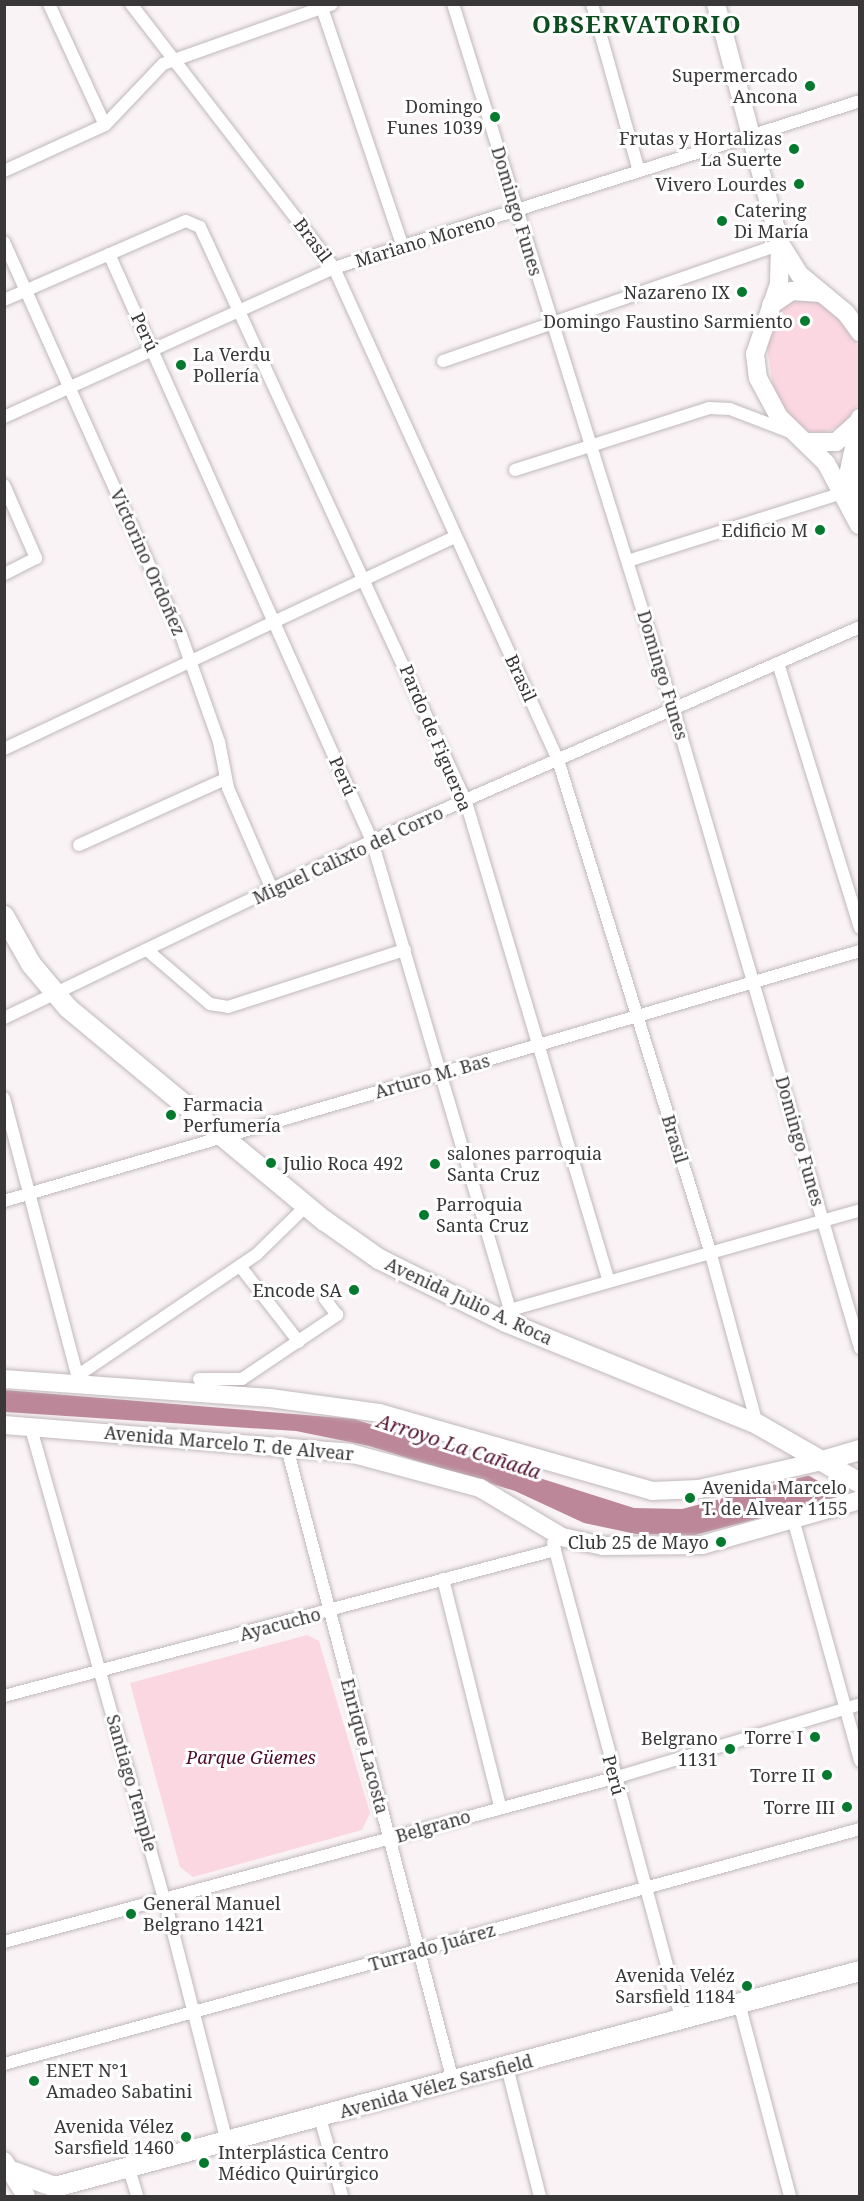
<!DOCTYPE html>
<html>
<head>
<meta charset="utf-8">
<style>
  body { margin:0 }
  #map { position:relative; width:864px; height:2201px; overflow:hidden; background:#faf3f5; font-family:"Noto Serif",serif }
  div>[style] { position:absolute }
  .green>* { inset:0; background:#fbd7e2 }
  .water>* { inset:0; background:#bc8899 }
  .pier>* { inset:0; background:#faf3f5 }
  .roads { filter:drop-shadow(0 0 2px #c0b8bb) drop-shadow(0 0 2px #c0b8bb) }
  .street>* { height:12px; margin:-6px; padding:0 6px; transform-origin:6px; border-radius:6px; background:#fff }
  .secondary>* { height:18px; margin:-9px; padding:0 9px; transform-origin:9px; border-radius:9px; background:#fff }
  .primary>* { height:20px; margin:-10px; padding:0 10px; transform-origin:10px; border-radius:10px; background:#fff }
  .dots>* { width:16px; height:16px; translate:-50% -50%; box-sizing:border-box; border:3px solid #fff; border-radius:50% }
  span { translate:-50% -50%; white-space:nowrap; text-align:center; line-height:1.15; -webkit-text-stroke:6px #fff; paint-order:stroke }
  .poi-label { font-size:18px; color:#3a3738 }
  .right { translate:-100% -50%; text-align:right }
  .left { translate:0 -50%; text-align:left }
  .street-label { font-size:18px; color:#3a3738 }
  .park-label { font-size:18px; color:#4d0d2a; font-style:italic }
  .water-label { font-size:20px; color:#581834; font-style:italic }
  .district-label { font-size:24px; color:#0c4e1f; font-weight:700; letter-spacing:1.5px }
  .frame { position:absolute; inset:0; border:6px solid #3a3738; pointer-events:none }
</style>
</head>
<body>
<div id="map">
  <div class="green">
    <div style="clip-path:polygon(819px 297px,848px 325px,859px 349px,858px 405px,843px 425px,823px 433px,809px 432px,789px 417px,773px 387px,766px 340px,767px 327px,785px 302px)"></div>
    <div style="clip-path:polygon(307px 1635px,319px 1641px,370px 1813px,362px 1830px,193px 1877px,180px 1867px,130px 1683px)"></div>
  </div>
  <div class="water">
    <div style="clip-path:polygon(5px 1390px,354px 1419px,634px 1508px,682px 1509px,859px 1462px,859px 1492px,695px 1535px,636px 1534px,584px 1523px,515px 1491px,369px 1446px,296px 1431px,5px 1412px)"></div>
  </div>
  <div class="pier">
    <div style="clip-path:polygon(853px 1460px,859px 1464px,860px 1495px,848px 1498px,804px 1473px)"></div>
  </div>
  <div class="roads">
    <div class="street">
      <div style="left:49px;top:4px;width:133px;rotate:65.2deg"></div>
      <div style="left:131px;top:4px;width:333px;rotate:52.4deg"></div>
      <div style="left:334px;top:268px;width:541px;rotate:65.52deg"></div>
      <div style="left:558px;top:760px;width:514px;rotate:72.8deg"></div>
      <div style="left:710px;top:1251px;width:179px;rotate:74.8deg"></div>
      <div style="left:453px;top:4px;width:738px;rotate:72.65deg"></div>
      <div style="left:673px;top:708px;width:667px;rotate:73.71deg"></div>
      <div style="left:592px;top:4px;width:173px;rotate:74.3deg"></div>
      <div style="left:322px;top:8px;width:252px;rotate:71.3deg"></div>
      <div style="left:4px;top:171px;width:111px;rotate:-24.5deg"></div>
      <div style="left:105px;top:125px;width:84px;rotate:-46.4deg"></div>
      <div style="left:163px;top:64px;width:179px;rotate:-19.5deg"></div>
      <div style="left:4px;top:242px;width:431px;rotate:65.8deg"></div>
      <div style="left:181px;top:635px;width:114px;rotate:70.4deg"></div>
      <div style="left:219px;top:742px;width:47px;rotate:78.9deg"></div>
      <div style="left:228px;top:788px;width:110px;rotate:66.5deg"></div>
      <div style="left:109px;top:254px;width:643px;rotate:65.87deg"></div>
      <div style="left:372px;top:841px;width:489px;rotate:73.6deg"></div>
      <div style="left:510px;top:1310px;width:13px;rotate:108deg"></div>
      <div style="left:4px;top:300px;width:198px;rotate:-23.5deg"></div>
      <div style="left:186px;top:221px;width:15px;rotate:23deg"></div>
      <div style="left:200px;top:227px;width:634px;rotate:65.17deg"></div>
      <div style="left:466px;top:802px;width:500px;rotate:73.4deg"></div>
      <div style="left:443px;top:361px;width:357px;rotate:-19.1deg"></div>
      <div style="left:4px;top:417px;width:362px;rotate:-24.3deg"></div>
      <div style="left:334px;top:268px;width:552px;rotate:-17.61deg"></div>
      <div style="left:515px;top:470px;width:204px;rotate:-17.7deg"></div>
      <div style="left:709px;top:408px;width:21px;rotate:3deg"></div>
      <div style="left:730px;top:409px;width:64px;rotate:21deg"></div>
      <div style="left:4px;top:485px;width:80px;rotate:66.3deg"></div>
      <div style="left:36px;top:558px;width:36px;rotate:153deg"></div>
      <div style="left:628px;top:561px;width:225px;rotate:-17.6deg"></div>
      <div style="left:778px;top:663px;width:277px;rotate:72.8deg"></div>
      <div style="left:4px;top:749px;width:498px;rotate:-25.2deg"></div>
      <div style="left:79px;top:845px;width:160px;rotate:-24.3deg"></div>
      <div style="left:147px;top:950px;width:83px;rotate:40.6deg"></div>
      <div style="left:210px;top:1004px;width:18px;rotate:9deg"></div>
      <div style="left:228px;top:1007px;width:186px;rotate:-17.9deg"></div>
      <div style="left:4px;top:1018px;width:408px;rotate:-25.7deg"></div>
      <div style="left:372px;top:841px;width:533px;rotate:-23.68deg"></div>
      <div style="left:4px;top:1098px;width:298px;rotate:75.2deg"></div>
      <div style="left:4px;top:1201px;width:892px;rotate:-16.28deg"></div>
      <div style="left:240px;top:1266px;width:96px;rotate:52.2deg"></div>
      <div style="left:510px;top:1310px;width:364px;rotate:-15.9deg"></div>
      <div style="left:80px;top:1374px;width:214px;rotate:-34.1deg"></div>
      <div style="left:257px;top:1254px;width:69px;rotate:-44.4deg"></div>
      <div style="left:199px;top:1379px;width:43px"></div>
      <div style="left:242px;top:1379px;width:115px;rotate:-34deg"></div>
      <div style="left:337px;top:1315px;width:20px;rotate:-127deg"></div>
      <div style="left:30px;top:1425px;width:491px;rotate:74.2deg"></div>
      <div style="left:164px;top:1897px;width:254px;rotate:75.6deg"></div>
      <div style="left:286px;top:1444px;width:659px;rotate:75.31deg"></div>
      <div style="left:793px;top:1519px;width:251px;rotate:74.5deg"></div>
      <div style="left:553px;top:1543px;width:492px;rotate:74.9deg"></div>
      <div style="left:443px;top:1579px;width:234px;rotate:75.9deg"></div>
      <div style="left:4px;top:1696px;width:570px;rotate:-14.84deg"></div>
      <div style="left:4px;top:1942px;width:632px;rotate:-15.05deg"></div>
      <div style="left:614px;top:1778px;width:257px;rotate:-16.7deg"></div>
      <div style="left:739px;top:2003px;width:200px;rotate:75.2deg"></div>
      <div style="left:4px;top:2064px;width:888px;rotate:-15.35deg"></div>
      <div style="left:507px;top:2067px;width:133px;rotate:75.7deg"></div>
      <div style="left:320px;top:2118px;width:81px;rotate:74.2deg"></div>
      <div style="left:129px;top:2169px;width:28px;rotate:73deg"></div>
    </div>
    <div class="secondary">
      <div style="left:716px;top:4px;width:248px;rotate:75.1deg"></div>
      <div style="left:780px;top:244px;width:40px;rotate:91.4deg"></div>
      <div style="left:779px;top:284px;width:74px;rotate:108.9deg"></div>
      <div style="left:755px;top:354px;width:24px;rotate:83deg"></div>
      <div style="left:758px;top:378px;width:44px;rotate:61.7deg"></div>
      <div style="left:779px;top:417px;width:66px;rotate:44.4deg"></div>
      <div style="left:826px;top:463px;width:70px;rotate:62deg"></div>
      <div style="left:781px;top:245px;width:36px;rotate:58deg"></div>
      <div style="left:800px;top:275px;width:60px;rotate:39.6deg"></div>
      <div style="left:846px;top:313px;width:24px;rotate:54deg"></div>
      <div style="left:771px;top:305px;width:25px;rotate:-34deg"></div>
      <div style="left:792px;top:291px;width:28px;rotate:4deg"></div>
      <div style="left:806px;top:442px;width:30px"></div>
      <div style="left:836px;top:442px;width:30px;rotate:-42deg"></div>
      <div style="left:855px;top:504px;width:34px;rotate:-100deg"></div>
      <div style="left:849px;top:471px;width:54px;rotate:-78.3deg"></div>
      <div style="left:4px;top:1379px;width:267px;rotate:4.1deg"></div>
      <div style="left:270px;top:1398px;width:110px;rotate:7.8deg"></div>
      <div style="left:379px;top:1413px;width:284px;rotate:15.9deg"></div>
      <div style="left:652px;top:1491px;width:47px;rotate:-2.4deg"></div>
      <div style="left:699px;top:1489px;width:126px;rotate:-12.8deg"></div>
      <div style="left:4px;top:1425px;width:347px;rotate:4.6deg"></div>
      <div style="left:350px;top:1453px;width:135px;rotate:15.1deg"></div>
      <div style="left:480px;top:1488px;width:96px;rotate:30.9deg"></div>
      <div style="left:562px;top:1537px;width:42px;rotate:12.4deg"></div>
      <div style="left:603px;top:1546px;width:99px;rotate:-0.6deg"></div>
      <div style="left:702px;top:1545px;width:164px;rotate:-15.9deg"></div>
      <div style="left:4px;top:2161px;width:41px;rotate:57.8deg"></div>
    </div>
    <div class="primary">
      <div style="left:4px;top:916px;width:55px;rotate:60.6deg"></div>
      <div style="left:31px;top:964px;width:57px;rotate:49.9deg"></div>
      <div style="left:68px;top:1008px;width:334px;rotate:39.7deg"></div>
      <div style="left:325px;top:1221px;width:66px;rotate:35.1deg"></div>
      <div style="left:379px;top:1259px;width:142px;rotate:26.4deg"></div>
      <div style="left:506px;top:1322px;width:271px;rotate:22.1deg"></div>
      <div style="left:757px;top:1424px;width:119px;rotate:29.8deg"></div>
      <div style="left:822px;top:1461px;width:40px;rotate:-16deg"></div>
      <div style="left:14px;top:2172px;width:44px;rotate:20.1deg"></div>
      <div style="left:55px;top:2187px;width:833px;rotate:-15.02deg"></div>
    </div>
  </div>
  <div class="dots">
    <div style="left:810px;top:86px;background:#05792e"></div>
    <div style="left:495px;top:117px;background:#05792e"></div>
    <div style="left:794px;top:149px;background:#05792e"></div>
    <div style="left:799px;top:184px;background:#05792e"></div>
    <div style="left:722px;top:221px;background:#05792e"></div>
    <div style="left:742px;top:292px;background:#05792e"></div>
    <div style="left:805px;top:321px;background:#05792e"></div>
    <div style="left:181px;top:365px;background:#05792e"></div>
    <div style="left:820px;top:530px;background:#05792e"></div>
    <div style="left:171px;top:1115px;background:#05792e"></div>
    <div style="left:271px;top:1163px;background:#05792e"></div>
    <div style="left:435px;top:1164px;background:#05792e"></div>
    <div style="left:424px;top:1215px;background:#05792e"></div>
    <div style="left:354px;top:1290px;background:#05792e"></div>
    <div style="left:690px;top:1498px;background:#05792e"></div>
    <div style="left:721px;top:1542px;background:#05792e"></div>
    <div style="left:815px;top:1737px;background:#05792e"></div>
    <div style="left:730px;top:1749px;background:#05792e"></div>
    <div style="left:827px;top:1775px;background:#05792e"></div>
    <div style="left:847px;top:1807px;background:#05792e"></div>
    <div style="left:131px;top:1914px;background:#05792e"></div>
    <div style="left:747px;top:1986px;background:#05792e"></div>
    <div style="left:34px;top:2081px;background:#05792e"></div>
    <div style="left:186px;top:2137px;background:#05792e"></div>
    <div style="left:204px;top:2163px;background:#05792e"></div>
  </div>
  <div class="poi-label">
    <span class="right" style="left:798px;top:86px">Supermercado<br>Ancona</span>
    <span class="right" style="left:483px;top:117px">Domingo<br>Funes 1039</span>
    <span class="right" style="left:782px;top:149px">Frutas y Hortalizas<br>La Suerte</span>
    <span class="right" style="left:787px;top:184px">Vivero Lourdes</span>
    <span class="left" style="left:734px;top:221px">Catering<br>Di María</span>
    <span class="right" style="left:730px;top:292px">Nazareno IX</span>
    <span class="right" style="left:793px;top:321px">Domingo Faustino Sarmiento</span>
    <span class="left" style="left:193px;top:365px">La Verdu<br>Pollería</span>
    <span class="right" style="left:808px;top:530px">Edificio M</span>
    <span class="left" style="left:183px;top:1115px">Farmacia<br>Perfumería</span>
    <span class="left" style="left:447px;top:1164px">salones parroquia<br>Santa Cruz</span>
    <span class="left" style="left:283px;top:1163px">Julio Roca 492</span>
    <span class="left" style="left:436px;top:1215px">Parroquia<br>Santa Cruz</span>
    <span class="right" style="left:342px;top:1290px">Encode SA</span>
    <span class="left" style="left:702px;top:1498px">Avenida Marcelo<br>T. de Alvear 1155</span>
    <span class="right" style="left:709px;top:1542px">Club 25 de Mayo</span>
    <span class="right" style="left:803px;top:1737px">Torre I</span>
    <span class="right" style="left:718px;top:1749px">Belgrano<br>1131</span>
    <span class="right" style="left:815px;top:1775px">Torre II</span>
    <span class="right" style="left:835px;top:1807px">Torre III</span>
    <span class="left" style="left:143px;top:1914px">General Manuel<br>Belgrano 1421</span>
    <span class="right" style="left:735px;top:1986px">Avenida Veléz<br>Sarsfield 1184</span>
    <span class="left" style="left:46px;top:2081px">ENET N°1<br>Amadeo Sabatini</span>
    <span class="right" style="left:174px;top:2137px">Avenida Vélez<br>Sarsfield 1460</span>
    <span class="left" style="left:218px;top:2163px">Interplástica Centro<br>Médico Quirúrgico</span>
  </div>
  <div class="street-label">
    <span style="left:517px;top:211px;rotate:73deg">Domingo Funes</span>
    <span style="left:313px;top:240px;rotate:53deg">Brasil</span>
    <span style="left:425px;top:240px;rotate:-17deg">Mariano Moreno</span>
    <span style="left:145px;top:332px;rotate:65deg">Perú</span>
    <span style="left:148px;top:562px;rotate:66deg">Victorino Ordoñez</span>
    <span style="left:663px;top:675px;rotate:73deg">Domingo Funes</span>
    <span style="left:521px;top:678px;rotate:65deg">Brasil</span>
    <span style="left:436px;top:738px;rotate:67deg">Pardo de Figueroa</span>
    <span style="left:343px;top:776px;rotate:66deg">Perú</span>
    <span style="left:348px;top:855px;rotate:-25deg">Miguel Calixto del Corro</span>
    <span style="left:432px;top:1076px;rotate:-16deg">Arturo M. Bas</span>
    <span style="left:675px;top:1139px;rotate:73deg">Brasil</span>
    <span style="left:800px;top:1141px;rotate:74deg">Domingo Funes</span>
    <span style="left:469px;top:1301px;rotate:25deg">Avenida Julio A. Roca</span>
    <span style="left:229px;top:1443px;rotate:5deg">Avenida Marcelo T. de Alvear</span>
    <span style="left:280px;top:1624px;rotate:-15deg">Ayacucho</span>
    <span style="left:365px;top:1746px;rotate:75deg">Enrique Lacosta</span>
    <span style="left:614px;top:1775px;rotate:75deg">Perú</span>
    <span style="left:132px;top:1783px;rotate:74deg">Santiago Temple</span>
    <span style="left:433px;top:1826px;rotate:-16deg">Belgrano</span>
    <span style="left:432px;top:1947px;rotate:-16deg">Turrado Juárez</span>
    <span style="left:436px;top:2086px;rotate:-15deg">Avenida Vélez Sarsfield</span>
  </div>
  <div class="park-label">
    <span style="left:251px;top:1757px">Parque Güemes</span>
  </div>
  <div class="water-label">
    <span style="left:459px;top:1446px;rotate:18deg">Arroyo La Cañada</span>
  </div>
  <div class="district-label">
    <span style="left:637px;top:24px">OBSERVATORIO</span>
  </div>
  <div class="frame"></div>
</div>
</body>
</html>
